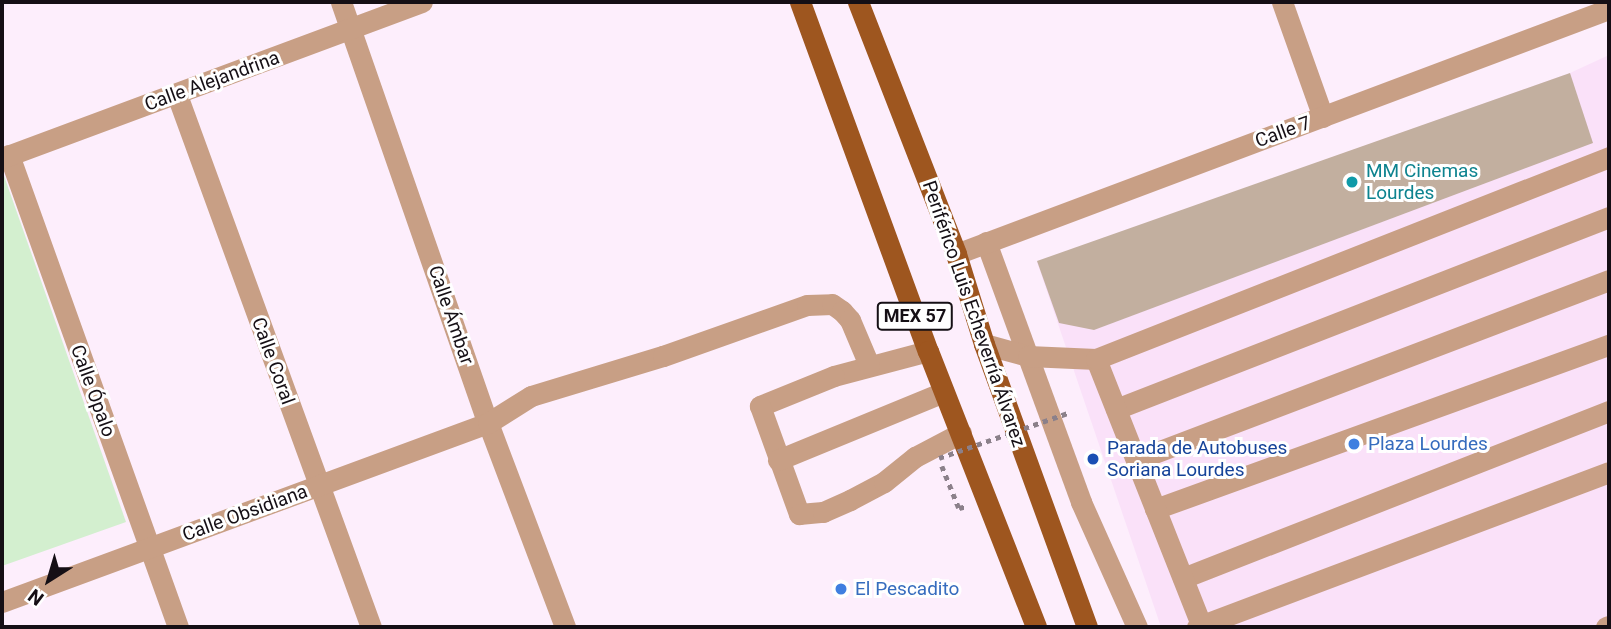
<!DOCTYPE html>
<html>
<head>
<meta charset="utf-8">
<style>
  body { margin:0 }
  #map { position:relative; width:1611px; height:629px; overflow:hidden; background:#fdeefc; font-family:Roboto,sans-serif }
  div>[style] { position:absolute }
  .built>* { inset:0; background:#fae1f9 }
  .green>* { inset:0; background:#d3efcf }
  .building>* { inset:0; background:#c2af9f }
  .path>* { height:4.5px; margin-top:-2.25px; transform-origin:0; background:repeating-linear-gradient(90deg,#8b808a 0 5px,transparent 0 10px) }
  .minor>* { height:21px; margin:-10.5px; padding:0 10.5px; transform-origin:10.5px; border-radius:10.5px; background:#c89f85 }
  .major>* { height:21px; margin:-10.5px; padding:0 10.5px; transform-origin:10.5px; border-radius:10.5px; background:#9e561f }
  .path-bridge>* { height:4.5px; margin-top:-2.25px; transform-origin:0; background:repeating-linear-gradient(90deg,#8b808a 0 5px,transparent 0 10px) }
  .dots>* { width:19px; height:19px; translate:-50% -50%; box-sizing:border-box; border:4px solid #fff; border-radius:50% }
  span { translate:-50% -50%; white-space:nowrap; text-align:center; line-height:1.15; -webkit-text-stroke:6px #fff; paint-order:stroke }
  .shield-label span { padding:2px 5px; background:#fff; border:2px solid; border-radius:5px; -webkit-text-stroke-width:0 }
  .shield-label { font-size:18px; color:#150f15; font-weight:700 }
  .street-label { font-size:19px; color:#150f15 }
  .culture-label { font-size:19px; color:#0d838f }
  .left { translate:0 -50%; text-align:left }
  .shop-label { font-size:19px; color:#366cbe }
  .transit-label { font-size:19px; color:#164399 }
  .frame { position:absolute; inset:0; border:4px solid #150f15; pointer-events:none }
  .north { position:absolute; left:14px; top:545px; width:70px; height:70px; -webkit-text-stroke:5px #fff; paint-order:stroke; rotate:217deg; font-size:19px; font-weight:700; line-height:28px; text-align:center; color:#150f15 }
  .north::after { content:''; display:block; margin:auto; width:24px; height:32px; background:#150f15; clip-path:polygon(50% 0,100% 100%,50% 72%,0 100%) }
</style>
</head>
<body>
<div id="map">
  <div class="built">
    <div style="clip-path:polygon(1609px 55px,1609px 627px,1161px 627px,1037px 262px,1570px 73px)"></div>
  </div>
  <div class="green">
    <div style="clip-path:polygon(2px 170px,126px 522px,2px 566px)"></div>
  </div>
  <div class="building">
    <div style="clip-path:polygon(1570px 73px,1593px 143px,1094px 330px,1059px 323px,1037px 261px)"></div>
  </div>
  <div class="path">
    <div style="left:942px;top:466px;width:45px;rotate:68deg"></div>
    <div style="left:959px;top:508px;width:8px;rotate:-14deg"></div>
  </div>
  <div class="minor">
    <div style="left:341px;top:2px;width:446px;rotate:70.8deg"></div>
    <div style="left:488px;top:423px;width:218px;rotate:69.3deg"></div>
    <div style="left:1282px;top:2px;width:122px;rotate:70.4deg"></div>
    <div style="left:177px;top:95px;width:566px;rotate:69.97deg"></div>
    <div style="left:9px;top:155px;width:501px;rotate:70.3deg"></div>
    <div style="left:2px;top:158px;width:448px;rotate:-20.4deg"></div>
    <div style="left:986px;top:242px;width:277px;rotate:69.9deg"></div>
    <div style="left:1081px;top:502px;width:137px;rotate:65.9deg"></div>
    <div style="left:956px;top:254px;width:697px;rotate:-20.57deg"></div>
    <div style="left:984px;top:344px;width:46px;rotate:15.3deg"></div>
    <div style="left:1028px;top:356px;width:68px;rotate:2.5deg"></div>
    <div style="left:928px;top:351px;width:97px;rotate:165.1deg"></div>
    <div style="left:834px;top:376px;width:80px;rotate:157.9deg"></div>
    <div style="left:760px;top:406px;width:115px;rotate:70.1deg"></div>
    <div style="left:799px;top:514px;width:24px;rotate:-5deg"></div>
    <div style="left:823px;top:512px;width:30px;rotate:-24deg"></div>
    <div style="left:850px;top:500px;width:38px;rotate:-28deg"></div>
    <div style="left:884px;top:482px;width:40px;rotate:-39deg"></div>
    <div style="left:915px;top:457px;width:52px;rotate:-27.6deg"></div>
    <div style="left:1116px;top:409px;width:529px;rotate:-21.28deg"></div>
    <div style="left:778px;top:460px;width:179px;rotate:-22.3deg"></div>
    <div style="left:1136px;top:460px;width:506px;rotate:-20.83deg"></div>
    <div style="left:1155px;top:509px;width:483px;rotate:-19.9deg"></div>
    <div style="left:1183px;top:578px;width:458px;rotate:-21.4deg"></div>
    <div style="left:2px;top:602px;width:518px;rotate:-20.22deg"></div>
    <div style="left:488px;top:423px;width:51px;rotate:-32.1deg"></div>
    <div style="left:531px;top:396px;width:138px;rotate:-16.9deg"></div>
    <div style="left:663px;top:356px;width:153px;rotate:-19.5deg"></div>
    <div style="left:807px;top:305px;width:25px;rotate:-2deg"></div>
    <div style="left:832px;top:304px;width:12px;rotate:35deg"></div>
    <div style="left:842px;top:311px;width:12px;rotate:48deg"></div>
    <div style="left:850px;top:320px;width:49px;rotate:67.1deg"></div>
    <div style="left:1197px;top:627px;width:440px;rotate:-20.6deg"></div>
    <div style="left:1202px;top:627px;width:288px;rotate:-111.6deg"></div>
    <div style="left:1096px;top:359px;width:551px;rotate:-21.49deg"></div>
    <div style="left:1606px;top:627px;width:3px;rotate:-18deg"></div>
  </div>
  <div class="major">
    <div style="left:800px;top:2px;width:372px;rotate:69.9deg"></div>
    <div style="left:928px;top:351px;width:296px;rotate:68.6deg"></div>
    <div style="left:858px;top:2px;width:270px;rotate:68.7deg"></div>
    <div style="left:956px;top:254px;width:94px;rotate:72.7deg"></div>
    <div style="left:984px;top:344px;width:301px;rotate:70deg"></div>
  </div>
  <div class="path-bridge">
    <div style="left:939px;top:458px;width:139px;rotate:-19.3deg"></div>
  </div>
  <div class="dots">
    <div style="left:1352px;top:182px;background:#0f9aa8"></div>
    <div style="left:1354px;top:444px;background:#3f7fe0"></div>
    <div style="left:1093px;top:459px;background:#1a4fb4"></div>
    <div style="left:841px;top:589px;background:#3f7fe0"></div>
  </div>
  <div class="shield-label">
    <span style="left:915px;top:316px">MEX 57</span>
  </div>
  <div class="street-label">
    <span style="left:212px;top:81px;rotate:-20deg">Calle Alejandrina</span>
    <span style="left:1283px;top:132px;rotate:-20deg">Calle 7</span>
    <span style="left:974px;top:314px;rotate:71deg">Periférico Luis Echeverría Álvarez</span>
    <span style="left:451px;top:315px;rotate:71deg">Calle Ámbar</span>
    <span style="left:273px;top:361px;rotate:70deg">Calle Coral</span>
    <span style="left:93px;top:391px;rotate:70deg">Calle Ópalo</span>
    <span style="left:245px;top:513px;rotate:-20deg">Calle Obsidiana</span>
  </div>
  <div class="culture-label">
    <span class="left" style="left:1366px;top:182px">MM Cinemas<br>Lourdes</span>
  </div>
  <div class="shop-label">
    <span class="left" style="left:1368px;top:444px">Plaza Lourdes</span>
    <span class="left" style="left:855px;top:589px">El Pescadito</span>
  </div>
  <div class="transit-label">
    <span class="left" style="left:1107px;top:459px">Parada de Autobuses<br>Soriana Lourdes</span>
  </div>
  <div class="frame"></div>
  <div class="north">N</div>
</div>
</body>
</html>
